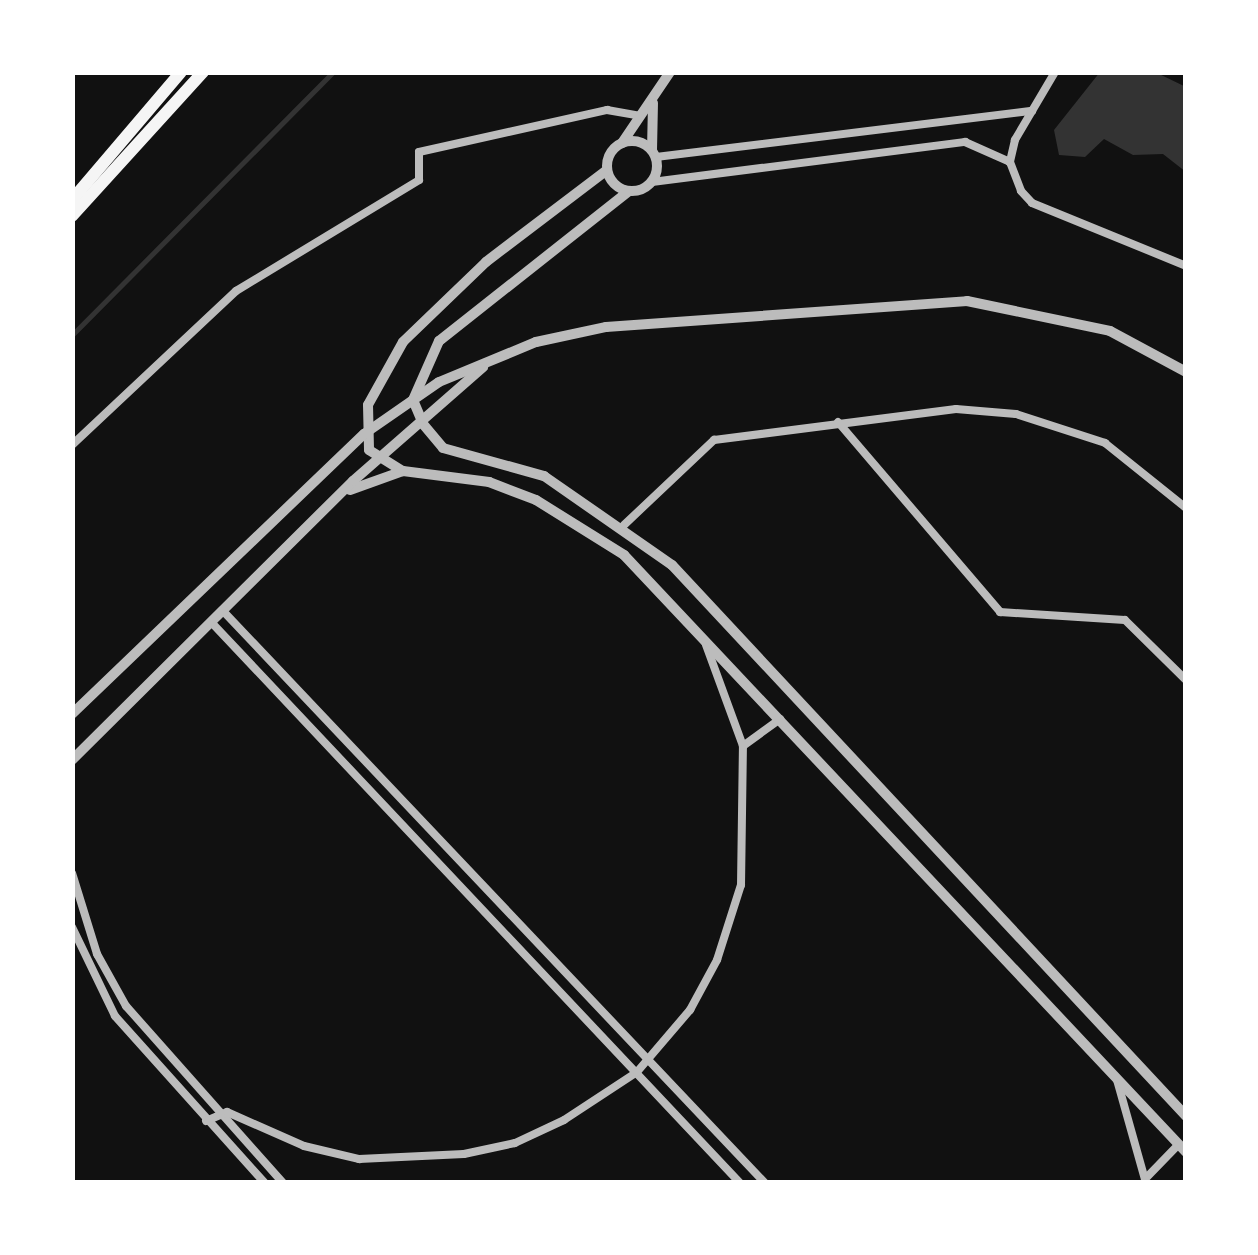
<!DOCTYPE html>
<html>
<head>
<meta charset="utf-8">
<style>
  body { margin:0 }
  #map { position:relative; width:1258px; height:1255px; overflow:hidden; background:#111; font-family:"Titillium Web",sans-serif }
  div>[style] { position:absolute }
  .water>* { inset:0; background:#333 }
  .stream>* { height:4.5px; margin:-2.25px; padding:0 2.25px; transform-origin:2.25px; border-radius:2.25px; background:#333 }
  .minor>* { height:8px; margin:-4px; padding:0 4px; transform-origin:4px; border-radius:4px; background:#bcbcbc }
  .tertiary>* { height:10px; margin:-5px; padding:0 5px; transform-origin:5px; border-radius:5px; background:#bcbcbc }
  .tertiary>.ring { margin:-5px; padding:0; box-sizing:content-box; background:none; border:10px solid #bcbcbc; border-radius:50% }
  .primary>* { height:12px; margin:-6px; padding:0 6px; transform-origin:6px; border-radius:6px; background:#f5f5f5 }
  span { translate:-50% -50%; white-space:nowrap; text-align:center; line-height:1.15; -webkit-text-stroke:10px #fff; paint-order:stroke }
  .frame { position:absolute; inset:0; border:75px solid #fff; pointer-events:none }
</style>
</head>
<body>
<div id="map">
  <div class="water">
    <div style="clip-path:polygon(1100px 72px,1155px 72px,1186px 87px,1186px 172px,1163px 154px,1133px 155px,1104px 139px,1085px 157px,1059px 155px,1054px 130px)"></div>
  </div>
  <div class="stream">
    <div style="left:72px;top:335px;width:371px;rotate:-45.2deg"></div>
  </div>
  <div class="minor">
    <div style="left:1055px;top:72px;width:79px;rotate:120.5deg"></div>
    <div style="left:1015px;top:140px;width:23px;rotate:103deg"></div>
    <div style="left:1010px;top:162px;width:31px;rotate:69deg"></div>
    <div style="left:1021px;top:191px;width:16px;rotate:47deg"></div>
    <div style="left:1032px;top:203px;width:166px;rotate:22.2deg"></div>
    <div style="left:656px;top:157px;width:379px;rotate:-7deg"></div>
    <div style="left:652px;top:182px;width:316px;rotate:-7.3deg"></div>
    <div style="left:965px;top:142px;width:49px;rotate:24deg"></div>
    <div style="left:838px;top:422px;width:250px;rotate:49.5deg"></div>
    <div style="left:1000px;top:612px;width:125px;rotate:3.7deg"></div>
    <div style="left:1125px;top:620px;width:86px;rotate:44.5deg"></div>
    <div style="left:72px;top:445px;width:225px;rotate:-43.2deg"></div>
    <div style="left:236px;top:291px;width:214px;rotate:-31.2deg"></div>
    <div style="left:419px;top:180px;width:28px;rotate:-90deg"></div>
    <div style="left:419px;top:152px;width:193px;rotate:-12.6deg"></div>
    <div style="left:607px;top:110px;width:34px;rotate:10deg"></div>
    <div style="left:624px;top:525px;width:124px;rotate:-43.4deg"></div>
    <div style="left:714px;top:440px;width:244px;rotate:-7.3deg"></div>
    <div style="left:956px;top:409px;width:60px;rotate:4.8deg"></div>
    <div style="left:1016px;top:414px;width:94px;rotate:18deg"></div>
    <div style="left:1105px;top:443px;width:104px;rotate:38.7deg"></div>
    <div style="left:224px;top:612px;width:787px;rotate:46.55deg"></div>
    <div style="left:212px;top:623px;width:770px;rotate:46.68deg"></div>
    <div style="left:743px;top:746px;width:46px;rotate:-36.1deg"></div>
    <div style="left:72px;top:873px;width:85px;rotate:72.8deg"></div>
    <div style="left:97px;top:954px;width:60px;rotate:60.9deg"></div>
    <div style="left:126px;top:1006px;width:237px;rotate:48.4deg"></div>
    <div style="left:72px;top:927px;width:99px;rotate:64.2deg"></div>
    <div style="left:115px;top:1016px;width:224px;rotate:48.1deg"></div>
    <div style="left:1117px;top:1080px;width:107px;rotate:74.3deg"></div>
    <div style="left:206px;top:1121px;width:23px;rotate:-23deg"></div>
    <div style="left:227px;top:1112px;width:84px;rotate:23.8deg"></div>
    <div style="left:304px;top:1146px;width:57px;rotate:13.3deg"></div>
    <div style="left:359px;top:1159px;width:105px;rotate:-2.7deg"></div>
    <div style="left:464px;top:1154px;width:52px;rotate:-12.2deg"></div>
    <div style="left:515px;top:1143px;width:54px;rotate:-25.1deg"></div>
    <div style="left:564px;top:1120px;width:87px;rotate:-33.3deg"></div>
    <div style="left:637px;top:1072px;width:82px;rotate:-49.5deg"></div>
    <div style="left:690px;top:1010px;width:57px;rotate:-61.6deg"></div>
    <div style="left:717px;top:960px;width:79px;rotate:-72.3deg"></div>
    <div style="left:741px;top:885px;width:139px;rotate:-89.2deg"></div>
    <div style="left:743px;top:746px;width:108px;rotate:-110.1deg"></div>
    <div style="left:1147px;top:1177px;width:46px;rotate:-45.9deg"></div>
  </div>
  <div class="tertiary">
    <div class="ring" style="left:607px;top:141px;width:40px;height:40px"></div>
    <div style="left:622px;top:143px;width:86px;rotate:-55.9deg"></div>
    <div style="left:652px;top:150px;width:47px;rotate:-88.8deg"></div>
    <div style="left:607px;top:170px;width:152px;rotate:142.8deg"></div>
    <div style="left:486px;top:262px;width:115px;rotate:136.1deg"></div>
    <div style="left:403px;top:342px;width:72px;rotate:119.1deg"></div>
    <div style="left:368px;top:405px;width:45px;rotate:88.7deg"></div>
    <div style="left:369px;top:450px;width:40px;rotate:32deg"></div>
    <div style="left:403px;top:471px;width:87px;rotate:7.3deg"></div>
    <div style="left:489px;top:482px;width:50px;rotate:21deg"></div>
    <div style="left:536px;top:500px;width:104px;rotate:32deg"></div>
    <div style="left:624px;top:555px;width:820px;rotate:46.73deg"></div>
    <div style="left:629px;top:191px;width:242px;rotate:141.7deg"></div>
    <div style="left:439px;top:341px;width:64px;rotate:113.8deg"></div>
    <div style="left:413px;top:400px;width:26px;rotate:67deg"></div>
    <div style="left:423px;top:424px;width:31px;rotate:50deg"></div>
    <div style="left:443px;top:448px;width:105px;rotate:15.5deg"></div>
    <div style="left:544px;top:476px;width:156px;rotate:34.8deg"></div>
    <div style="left:672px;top:565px;width:754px;rotate:46.99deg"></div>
    <div style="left:350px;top:490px;width:56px;rotate:-19.7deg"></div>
    <div style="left:72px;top:714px;width:405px;rotate:-43.8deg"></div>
    <div style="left:364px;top:434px;width:91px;rotate:-34.7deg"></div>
    <div style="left:439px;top:382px;width:105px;rotate:-22.4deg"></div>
    <div style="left:536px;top:342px;width:72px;rotate:-12.1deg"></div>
    <div style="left:606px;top:327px;width:362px;rotate:-4.1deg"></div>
    <div style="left:967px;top:301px;width:146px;rotate:11.8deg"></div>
    <div style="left:1110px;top:331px;width:86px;rotate:28.3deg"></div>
    <div style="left:72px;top:760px;width:396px;rotate:-44.8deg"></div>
    <div style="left:353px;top:481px;width:173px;rotate:-41.2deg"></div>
  </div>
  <div class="primary">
    <div style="left:72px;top:200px;width:168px;rotate:-49.6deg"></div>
    <div style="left:72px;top:216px;width:195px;rotate:-47.7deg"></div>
  </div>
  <div class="frame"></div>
</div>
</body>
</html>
